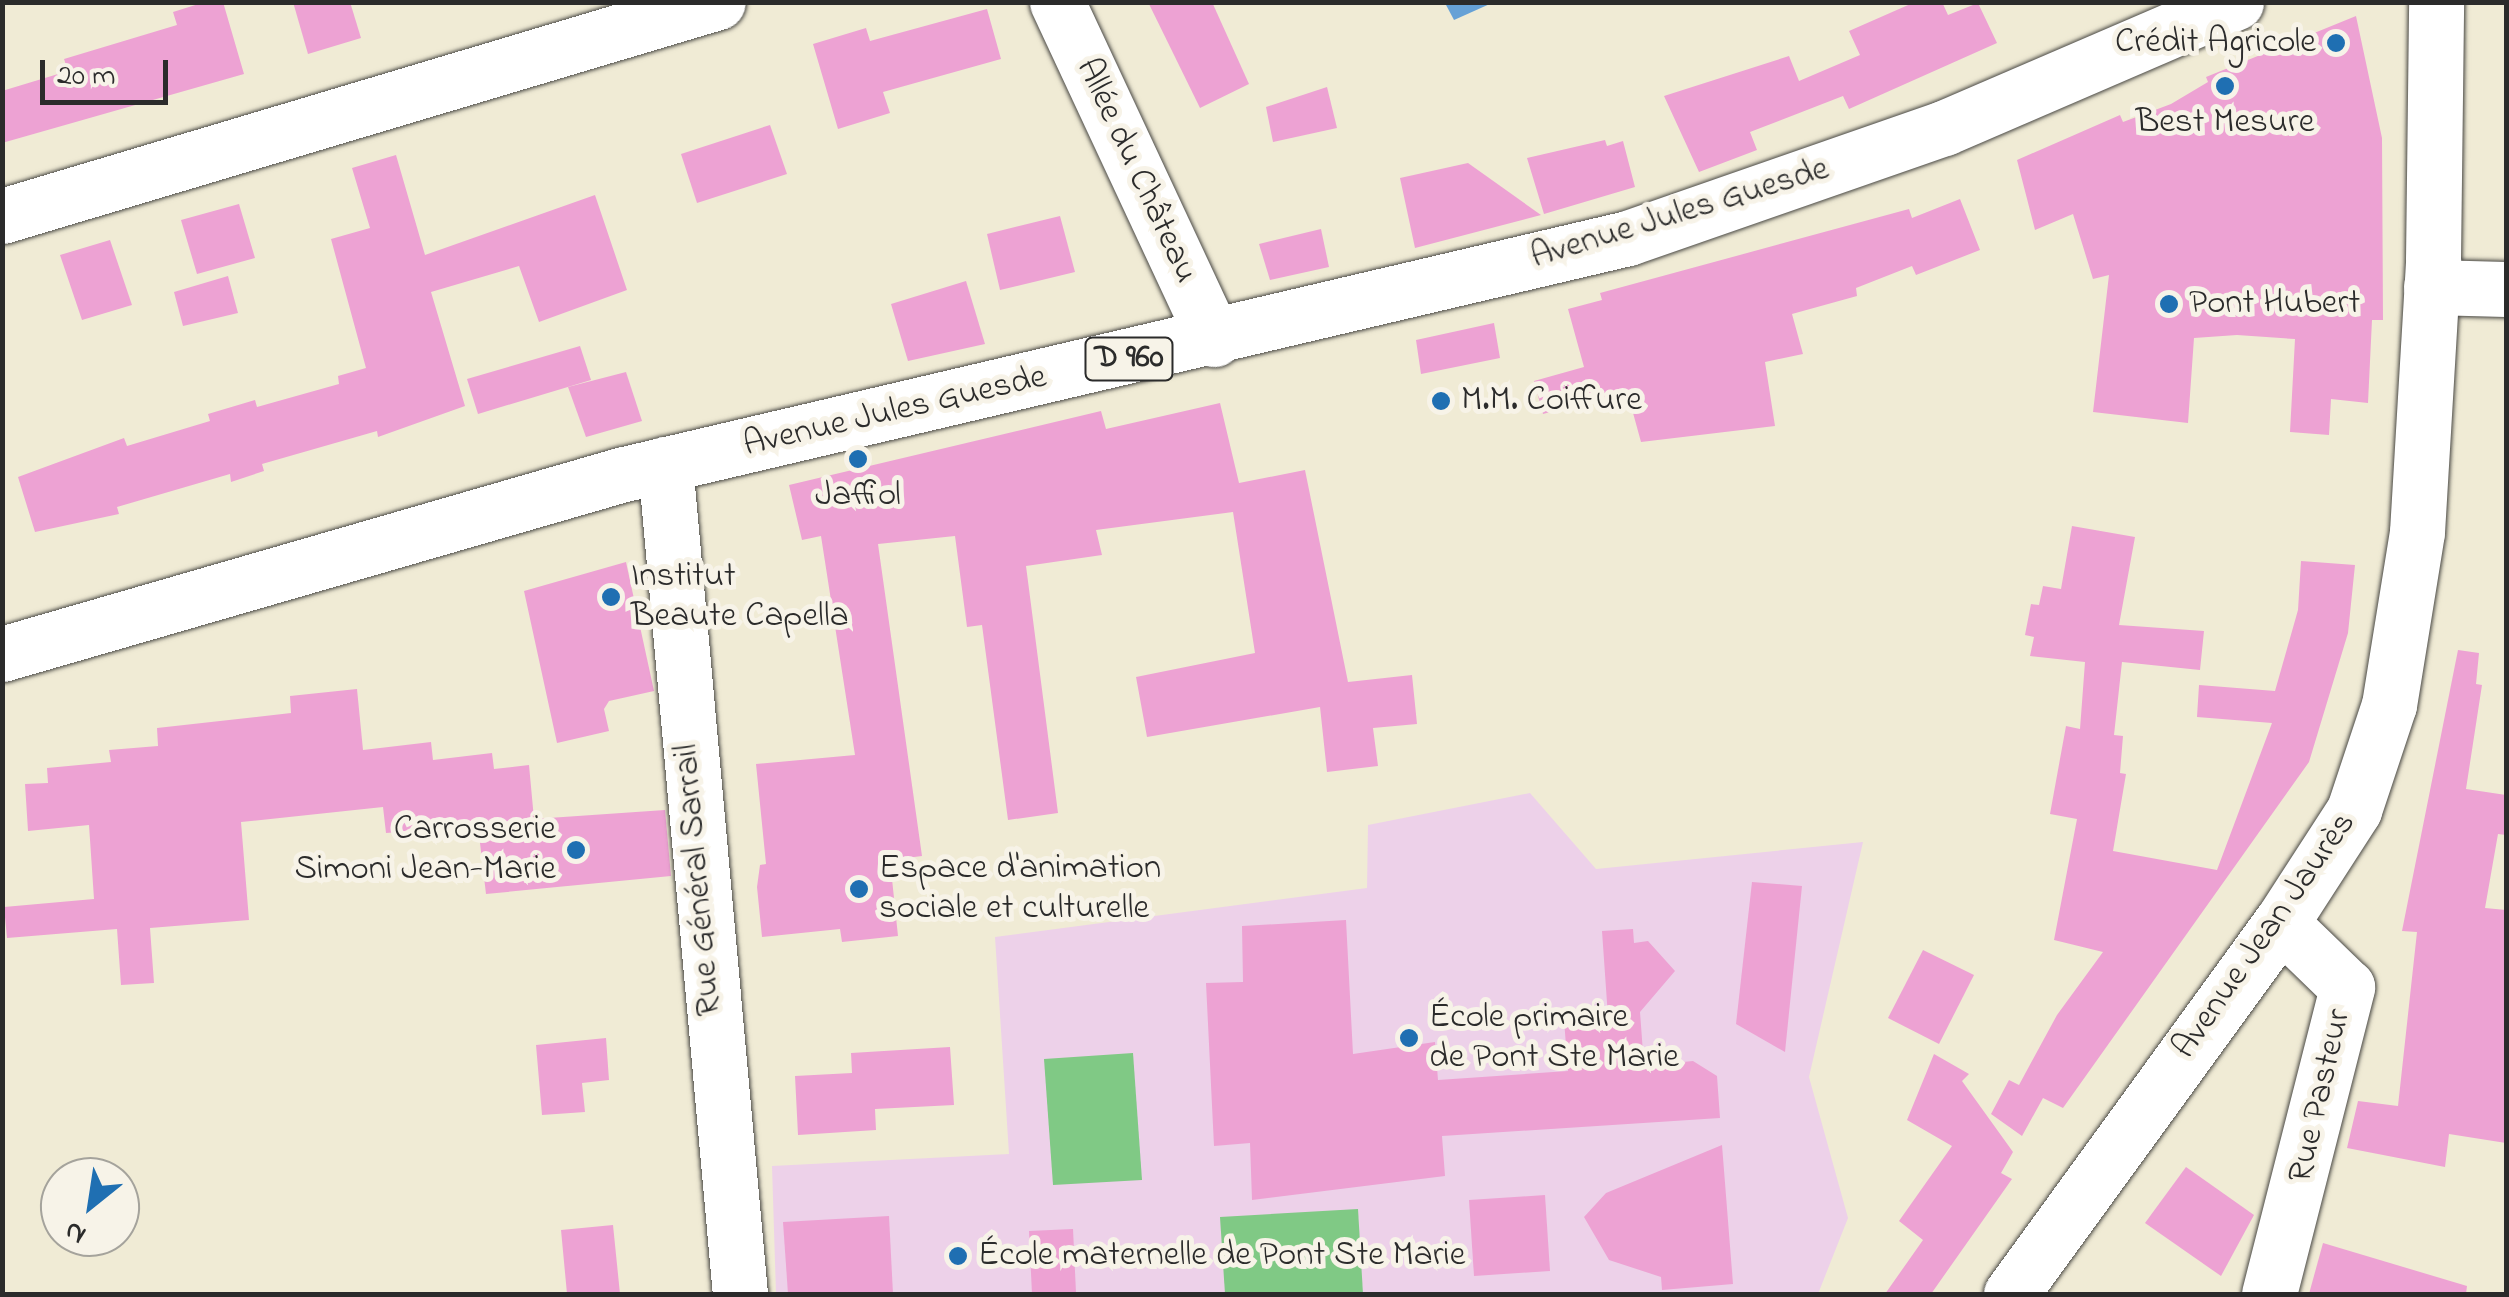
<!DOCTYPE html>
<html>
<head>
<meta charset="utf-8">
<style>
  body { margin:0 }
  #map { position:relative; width:2509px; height:1297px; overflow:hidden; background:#f0ebd5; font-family:"Indie Flower",sans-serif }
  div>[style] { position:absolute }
  .built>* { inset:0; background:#edd1e9 }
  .green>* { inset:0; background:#80c985 }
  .water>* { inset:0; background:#66a1d6 }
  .building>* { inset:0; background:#eda2d3 }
  .roads { filter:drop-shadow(0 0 2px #494844) drop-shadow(0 0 2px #494844) }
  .minor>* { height:55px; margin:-27.5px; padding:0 27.5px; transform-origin:27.5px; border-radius:27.5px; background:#fff }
  .major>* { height:55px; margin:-27.5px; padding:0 27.5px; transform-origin:27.5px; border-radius:27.5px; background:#fff }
  .dots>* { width:28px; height:28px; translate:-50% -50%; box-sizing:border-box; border:5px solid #f7f3e8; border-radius:50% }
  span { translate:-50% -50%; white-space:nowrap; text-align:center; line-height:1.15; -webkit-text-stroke:10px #f7f3e8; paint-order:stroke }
  .shield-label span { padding:2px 8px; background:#f7f3e8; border:2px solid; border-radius:8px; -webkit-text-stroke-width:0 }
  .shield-label { font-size:32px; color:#2b2b2b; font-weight:700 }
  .poi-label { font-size:35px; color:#2b2b2b }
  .right { translate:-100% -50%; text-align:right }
  .left { translate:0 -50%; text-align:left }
  .street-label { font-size:35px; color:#2b2b2b }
  .frame { position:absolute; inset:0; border:5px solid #2b2b2b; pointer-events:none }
  .north { position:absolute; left:40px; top:1157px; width:100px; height:100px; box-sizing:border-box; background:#f7f3e8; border:2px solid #a5a39c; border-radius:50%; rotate:210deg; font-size:28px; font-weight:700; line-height:40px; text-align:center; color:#2b2b2b }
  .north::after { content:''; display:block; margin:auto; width:35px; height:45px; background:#1f6fb2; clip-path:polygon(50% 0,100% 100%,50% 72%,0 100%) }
  .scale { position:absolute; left:40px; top:60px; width:128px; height:45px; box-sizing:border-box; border:5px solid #2b2b2b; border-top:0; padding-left:12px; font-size:30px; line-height:35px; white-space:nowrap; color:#2b2b2b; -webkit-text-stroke:8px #f7f3e8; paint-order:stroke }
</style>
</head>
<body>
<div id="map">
  <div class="built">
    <div style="clip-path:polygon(1530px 793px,1596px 869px,1863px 842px,1809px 1077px,1848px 1218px,1818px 1294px,776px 1294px,772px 1166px,1009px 1154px,995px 937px,1367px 888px,1368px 825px)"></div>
  </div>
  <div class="green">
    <div style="clip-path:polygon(1133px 1053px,1142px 1180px,1053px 1185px,1044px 1059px)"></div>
    <div style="clip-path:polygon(1358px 1209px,1363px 1294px,1225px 1294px,1220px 1217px)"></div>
  </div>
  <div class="water">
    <div style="clip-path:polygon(1445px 3px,1492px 3px,1454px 20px)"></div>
  </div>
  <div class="building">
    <div style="clip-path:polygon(205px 2px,223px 2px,244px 74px,2px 143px,2px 91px,68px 71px,64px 59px,177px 25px,173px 12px)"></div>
    <div style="clip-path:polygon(293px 2px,350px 2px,361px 38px,308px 54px)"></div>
    <div style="clip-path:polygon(1148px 2px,1212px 2px,1249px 84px,1200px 108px)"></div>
    <div style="clip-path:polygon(1915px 2px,1942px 2px,1948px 15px,1978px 3px,1997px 43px,1849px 109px,1843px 96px,1750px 132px,1757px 150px,1699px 172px,1664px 96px,1789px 56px,1799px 81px,1860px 55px,1849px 31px)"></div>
    <div style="clip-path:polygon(987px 9px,1001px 59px,883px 92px,890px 113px,838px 129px,813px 44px,866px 28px,870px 41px)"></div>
    <div style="clip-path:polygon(2356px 16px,2382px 138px,2383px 320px,2372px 320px,2368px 403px,2331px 399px,2329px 435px,2290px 432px,2295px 339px,2237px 335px,2194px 338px,2188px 423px,2093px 412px,2109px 275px,2093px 279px,2073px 214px,2035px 230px,2017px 160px,2120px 115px,2123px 122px,2171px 104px,2208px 82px,2206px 77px)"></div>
    <div style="clip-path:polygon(1327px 87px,1337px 128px,1273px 142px,1266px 107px)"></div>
    <div style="clip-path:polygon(770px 125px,787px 174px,697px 203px,681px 154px)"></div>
    <div style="clip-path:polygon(1605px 140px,1607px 146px,1623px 141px,1635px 187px,1544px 214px,1527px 158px)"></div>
    <div style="clip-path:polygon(396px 155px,425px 255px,595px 195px,627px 290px,539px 322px,519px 266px,431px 292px,465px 406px,378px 437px,377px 431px,262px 464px,264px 471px,231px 482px,230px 474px,117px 507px,119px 514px,35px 532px,18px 477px,124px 438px,127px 446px,210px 421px,208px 414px,255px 400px,257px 407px,339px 384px,338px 376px,366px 368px,331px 239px,370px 228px,352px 168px)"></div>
    <div style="clip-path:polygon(1468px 163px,1541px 215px,1415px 248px,1400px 178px)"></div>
    <div style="clip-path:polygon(1960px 199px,1980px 250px,1916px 275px,1912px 266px,1856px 288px,1857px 296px,1792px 314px,1803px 354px,1765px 362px,1775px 426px,1641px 442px,1627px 391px,1543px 414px,1534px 381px,1584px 367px,1568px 309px,1602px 300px,1600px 293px,1909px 209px,1912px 218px)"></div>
    <div style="clip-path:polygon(239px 204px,255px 258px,197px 274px,181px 220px)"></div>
    <div style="clip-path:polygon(1060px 216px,1075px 272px,1000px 290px,987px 234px)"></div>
    <div style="clip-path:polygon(1321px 229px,1329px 267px,1270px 280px,1259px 244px)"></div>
    <div style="clip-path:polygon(110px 240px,132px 305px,82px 320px,60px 255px)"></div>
    <div style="clip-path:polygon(228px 276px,238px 313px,183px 326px,174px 292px)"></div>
    <div style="clip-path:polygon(966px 281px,985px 344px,908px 361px,891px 304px)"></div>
    <div style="clip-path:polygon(1494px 323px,1500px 358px,1421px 374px,1416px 340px)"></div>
    <div style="clip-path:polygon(580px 346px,591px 380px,478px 414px,467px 379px)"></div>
    <div style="clip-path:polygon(626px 372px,642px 421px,586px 437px,568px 387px)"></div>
    <div style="clip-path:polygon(1220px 403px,1239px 483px,1305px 470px,1348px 682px,1412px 675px,1417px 724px,1373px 728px,1378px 766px,1327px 772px,1320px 707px,1147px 737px,1136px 677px,1255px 653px,1233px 512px,1096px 530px,1102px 555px,1026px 566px,1058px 813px,1008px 820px,982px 625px,967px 627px,955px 536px,878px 544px,922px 856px,890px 860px,898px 936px,842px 942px,840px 929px,762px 937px,757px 887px,760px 865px,766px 864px,756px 764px,855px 755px,821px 536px,802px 540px,789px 485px,1101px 411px,1106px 429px)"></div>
    <div style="clip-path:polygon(2072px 526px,2135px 537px,2119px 625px,2204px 631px,2200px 670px,2122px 662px,2114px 735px,2123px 736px,2120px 773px,2126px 774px,2113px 851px,2217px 870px,2272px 723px,2197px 717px,2199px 685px,2275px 691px,2298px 610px,2301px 561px,2355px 565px,2348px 633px,2309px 762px,2063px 1108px,2043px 1098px,2022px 1136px,1991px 1114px,2009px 1080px,2025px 1088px,2019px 1085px,2057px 1015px,2103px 952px,2054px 940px,2077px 819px,2050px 814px,2066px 726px,2080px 729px,2085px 662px,2030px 656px,2034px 637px,2025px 635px,2031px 604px,2039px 605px,2043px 586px,2061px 589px)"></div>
    <div style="clip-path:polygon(626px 562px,654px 691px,609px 701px,604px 709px,609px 731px,557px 743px,524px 591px)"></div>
    <div style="clip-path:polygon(2458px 650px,2479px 653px,2476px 684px,2482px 685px,2466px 789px,2506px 795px,2506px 835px,2498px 834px,2485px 908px,2506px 910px,2506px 1143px,2449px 1134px,2445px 1167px,2347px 1148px,2358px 1101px,2398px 1106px,2417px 932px,2402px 931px)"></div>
    <div style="clip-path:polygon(357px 689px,363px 750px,431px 742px,433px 760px,492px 753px,494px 769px,529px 765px,534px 819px,665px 810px,671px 876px,486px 894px,478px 826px,386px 833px,383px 807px,241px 822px,249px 920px,150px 928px,154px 983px,121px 985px,117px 929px,7px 938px,4px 907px,94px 899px,89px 825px,28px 831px,25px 784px,48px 783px,47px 768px,111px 762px,109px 750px,158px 746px,157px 728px,291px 713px,290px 696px)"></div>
    <div style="clip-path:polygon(1752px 882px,1802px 886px,1785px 1052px,1736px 1024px)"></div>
    <div style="clip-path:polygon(1346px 920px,1353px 1054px,1435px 1042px,1438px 1080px,1568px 1071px,1564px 1020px,1608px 1017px,1602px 931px,1633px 929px,1634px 943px,1648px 941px,1675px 971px,1640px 1012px,1644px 1066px,1693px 1061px,1717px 1076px,1720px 1118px,1442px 1136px,1445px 1176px,1252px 1200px,1250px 1143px,1214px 1146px,1206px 983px,1243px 982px,1242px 926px)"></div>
    <div style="clip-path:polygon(1923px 950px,1974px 975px,1939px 1044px,1888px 1018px)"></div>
    <div style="clip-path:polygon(606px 1038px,609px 1080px,582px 1083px,585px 1112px,542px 1115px,536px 1045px)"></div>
    <div style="clip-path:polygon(950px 1047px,954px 1105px,875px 1109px,876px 1130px,798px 1135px,795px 1076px,852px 1073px,851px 1053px)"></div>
    <div style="clip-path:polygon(1934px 1054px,1969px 1074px,1962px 1081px,2013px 1152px,2001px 1173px,2012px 1179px,1931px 1294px,1885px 1294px,1923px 1240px,1899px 1221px,1952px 1146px,1907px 1120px)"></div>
    <div style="clip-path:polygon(1722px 1145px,1733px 1284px,1662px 1290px,1661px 1277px,1609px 1260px,1584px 1217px,1606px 1193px)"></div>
    <div style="clip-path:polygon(2186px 1167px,2254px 1215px,2221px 1276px,2145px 1223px)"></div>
    <div style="clip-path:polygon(1545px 1195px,1550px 1271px,1474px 1276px,1469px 1200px)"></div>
    <div style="clip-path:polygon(889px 1216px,893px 1294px,788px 1294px,783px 1222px)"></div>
    <div style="clip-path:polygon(613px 1225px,620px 1294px,567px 1294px,561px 1230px)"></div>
    <div style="clip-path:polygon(1073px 1229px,1076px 1293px,1032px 1294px,1029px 1231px)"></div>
    <div style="clip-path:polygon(2323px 1243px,2467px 1286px,2466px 1294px,2309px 1294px)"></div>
  </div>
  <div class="roads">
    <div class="minor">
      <div style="left:1057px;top:2px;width:372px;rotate:65deg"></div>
      <div style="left:2px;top:216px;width:747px;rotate:-16.64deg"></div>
      <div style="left:2431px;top:287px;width:75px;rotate:1.5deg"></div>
      <div style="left:665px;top:464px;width:833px;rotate:84.84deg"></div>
    </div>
    <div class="major">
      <div style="left:2px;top:654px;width:643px;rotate:-16.15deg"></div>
      <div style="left:620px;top:475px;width:1035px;rotate:-13.23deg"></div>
      <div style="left:1628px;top:238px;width:335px;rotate:-19.2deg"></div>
      <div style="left:1944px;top:128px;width:318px;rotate:-23.3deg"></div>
      <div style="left:2011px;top:1294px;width:459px;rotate:-54deg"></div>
      <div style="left:2281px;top:923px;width:135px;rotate:-57.1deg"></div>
      <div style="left:2354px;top:810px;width:111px;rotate:-71.6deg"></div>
      <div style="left:2389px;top:705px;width:175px;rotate:-80.8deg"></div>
      <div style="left:2417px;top:532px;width:273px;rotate:-86.6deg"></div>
      <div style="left:2433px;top:259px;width:257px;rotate:-89.3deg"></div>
      <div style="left:2269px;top:1294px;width:317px;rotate:-75.7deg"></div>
      <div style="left:2347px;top:987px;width:92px;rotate:-135.9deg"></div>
    </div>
  </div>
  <div class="dots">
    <div style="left:2336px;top:43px;background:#1f6fb2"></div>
    <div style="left:2225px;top:86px;background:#1f6fb2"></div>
    <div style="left:2169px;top:304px;background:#1f6fb2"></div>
    <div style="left:1441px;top:401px;background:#1f6fb2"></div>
    <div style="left:858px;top:459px;background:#1f6fb2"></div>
    <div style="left:611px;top:597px;background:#1f6fb2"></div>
    <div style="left:576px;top:850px;background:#1f6fb2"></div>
    <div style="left:859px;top:889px;background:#1f6fb2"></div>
    <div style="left:1409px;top:1038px;background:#1f6fb2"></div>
    <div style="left:958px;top:1256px;background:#1f6fb2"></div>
  </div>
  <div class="shield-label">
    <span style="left:1129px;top:359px">D 960</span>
  </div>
  <div class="poi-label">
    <span class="right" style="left:2316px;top:43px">Crédit Agricole</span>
    <span style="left:2225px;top:123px">Best Mesure</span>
    <span class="left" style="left:2189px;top:304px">Pont Hubert</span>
    <span class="left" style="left:1461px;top:401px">M.M. Coiffure</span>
    <span style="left:858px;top:496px">Jaffiol</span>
    <span class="left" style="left:631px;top:597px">Institut<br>Beaute Capella</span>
    <span class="right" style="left:556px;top:850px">Carrosserie<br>Simoni Jean-Marie</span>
    <span class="left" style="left:879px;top:889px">Espace d'animation<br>sociale et culturelle</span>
    <span class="left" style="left:1429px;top:1038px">École primaire<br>de Pont Ste Marie</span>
    <span class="left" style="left:978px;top:1256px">École maternelle de Pont Ste Marie</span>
  </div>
  <div class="street-label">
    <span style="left:1136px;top:171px;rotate:65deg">Allée du Château</span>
    <span style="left:1680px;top:214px;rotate:-17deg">Avenue Jules Guesde</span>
    <span style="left:895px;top:412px;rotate:-13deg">Avenue Jules Guesde</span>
    <span style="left:699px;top:880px;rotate:-95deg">Rue Général Sarrail</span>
    <span style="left:2265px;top:936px;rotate:-55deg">Avenue Jean Jaurès</span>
    <span style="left:2321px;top:1096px;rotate:-77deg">Rue Pasteur</span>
  </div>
  <div class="frame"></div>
  <div class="north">N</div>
  <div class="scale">20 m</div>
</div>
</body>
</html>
